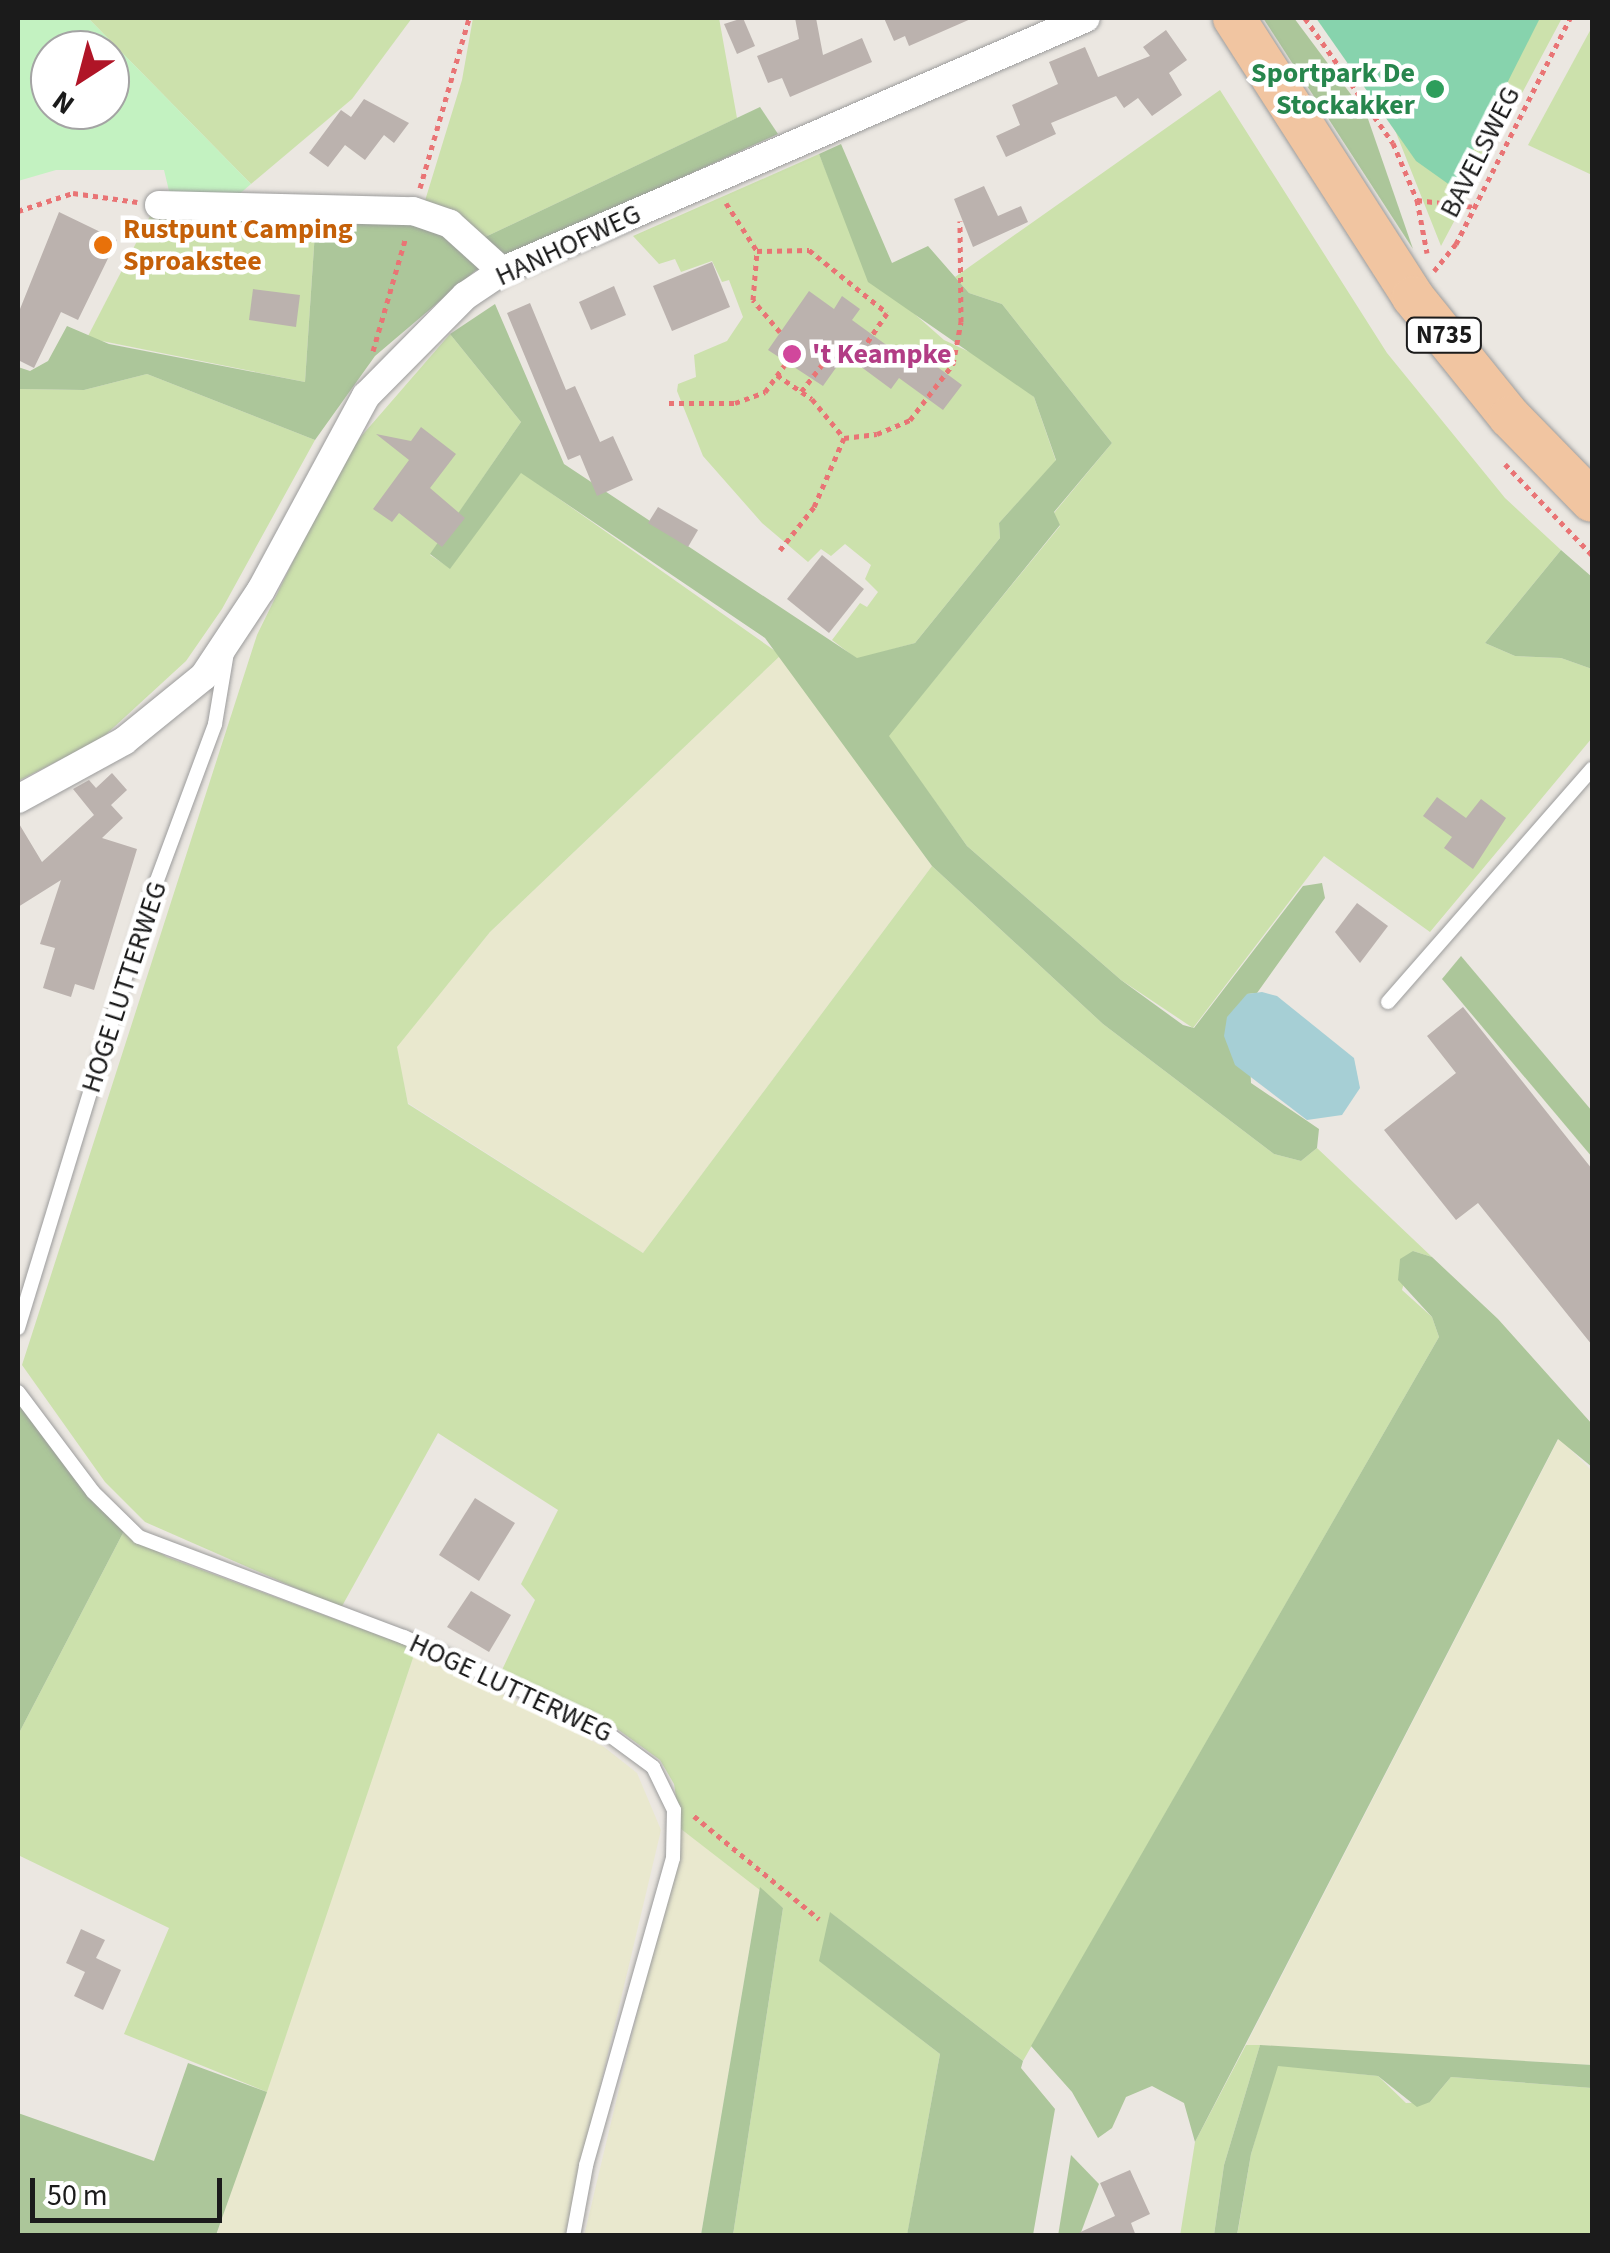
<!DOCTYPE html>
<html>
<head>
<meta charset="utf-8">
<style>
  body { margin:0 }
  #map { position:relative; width:1610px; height:2253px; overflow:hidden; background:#ebe7e1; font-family:"Source Sans 3",sans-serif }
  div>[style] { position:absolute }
  .farmland>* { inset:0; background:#e9e8ce }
  .grass>* { inset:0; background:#cce1ac }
  .forest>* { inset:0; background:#acc69a }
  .park>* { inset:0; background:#c3f2c1 }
  .pitch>* { inset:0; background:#87d3ad }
  .water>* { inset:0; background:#a6cfd5 }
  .building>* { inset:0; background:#bbb2ae }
  .path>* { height:5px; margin-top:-2.5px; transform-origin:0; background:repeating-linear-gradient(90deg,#e97475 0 5px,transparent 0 10px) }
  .roads { filter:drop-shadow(0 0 2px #9c9c9c) drop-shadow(0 0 2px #9c9c9c) }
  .lane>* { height:14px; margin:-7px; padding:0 7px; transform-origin:7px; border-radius:7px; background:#fff }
  .street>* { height:28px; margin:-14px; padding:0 14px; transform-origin:14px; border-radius:14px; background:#fff }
  .primary>* { height:42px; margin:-21px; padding:0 21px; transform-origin:21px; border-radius:21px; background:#f1c5a1 }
  .dots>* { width:28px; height:28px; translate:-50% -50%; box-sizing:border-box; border:5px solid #fff; border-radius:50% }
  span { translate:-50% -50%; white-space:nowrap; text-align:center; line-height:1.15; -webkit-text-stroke:9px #fff; paint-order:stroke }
  .shield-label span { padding:2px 8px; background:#fff; border:2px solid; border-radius:8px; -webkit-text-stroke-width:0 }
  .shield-label { font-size:25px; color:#1b1b1b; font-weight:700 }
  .leisure-label { font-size:28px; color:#27864d; font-weight:700 }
  .right { translate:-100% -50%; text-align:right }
  .street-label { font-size:28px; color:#1b1b1b }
  .food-label { font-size:28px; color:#c56008; font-weight:700 }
  .left { translate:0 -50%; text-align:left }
  .hotel-label { font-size:28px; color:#b23c85; font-weight:700 }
  .frame { position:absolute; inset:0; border:20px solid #1b1b1b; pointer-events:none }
  .north { position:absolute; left:30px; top:30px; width:100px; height:100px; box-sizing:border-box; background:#fff; border:2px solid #a4a4a4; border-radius:50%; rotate:216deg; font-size:28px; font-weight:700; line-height:40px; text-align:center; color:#1b1b1b }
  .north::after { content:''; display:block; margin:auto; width:35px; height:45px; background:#b01527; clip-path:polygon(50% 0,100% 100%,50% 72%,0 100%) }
  .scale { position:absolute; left:30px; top:2178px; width:192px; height:45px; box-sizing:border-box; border:5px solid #1b1b1b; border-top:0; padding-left:12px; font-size:30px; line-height:35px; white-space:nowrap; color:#1b1b1b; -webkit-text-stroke:8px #fff; paint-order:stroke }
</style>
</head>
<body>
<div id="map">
  <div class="farmland">
    <div style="clip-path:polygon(781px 655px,932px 866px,643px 1253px,408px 1103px,396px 1047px,490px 932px)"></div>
    <div style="clip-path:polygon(1559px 1438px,1592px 1471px,1592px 2065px,1246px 2045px)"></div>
    <div style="clip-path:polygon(416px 1649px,604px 1747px,637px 1773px,661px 1830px,565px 2235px,216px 2236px)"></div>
    <div style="clip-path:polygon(681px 1829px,760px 1887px,701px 2235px,584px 2236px)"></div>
  </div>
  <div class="grass">
    <div style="clip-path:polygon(88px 18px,412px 18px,352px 99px,251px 184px)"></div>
    <div style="clip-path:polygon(473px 18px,719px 18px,737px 118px,481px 239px,442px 206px,424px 204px,462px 80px)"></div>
    <div style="clip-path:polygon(1329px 18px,1562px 18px,1441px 246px,1393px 125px)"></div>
    <div style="clip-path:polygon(1592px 27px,1592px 175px,1528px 145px)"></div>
    <div style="clip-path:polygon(1220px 90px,1387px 353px,1505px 498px,1561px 550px,1485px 643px,1515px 656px,1561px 658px,1592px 669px,1592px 738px,1430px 932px,1324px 856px,1193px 1028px,1121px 980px,967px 846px,888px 736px,1060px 526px,1054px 513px,1112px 443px,1002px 304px,969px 293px,955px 277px)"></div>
    <div style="clip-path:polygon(819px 154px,867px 272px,944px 340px,993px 363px,1034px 397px,1056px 461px,999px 523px,1000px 538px,915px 643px,857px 659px,832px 640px,860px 603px,867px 607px,878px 592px,865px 579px,871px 565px,845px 544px,831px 556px,821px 549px,808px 562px,762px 523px,703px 456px,677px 391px,678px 384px,696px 377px,694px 355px,727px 341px,743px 317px,729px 280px,722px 282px,712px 261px,681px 272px,675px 259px,659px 264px,633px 236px)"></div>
    <div style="clip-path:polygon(180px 214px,316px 217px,305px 382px,87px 338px,150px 216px)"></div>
    <div style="clip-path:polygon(450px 334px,521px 422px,430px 555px,450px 568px,521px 472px,781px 655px,490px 932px,397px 1047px,408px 1104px,643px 1253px,932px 866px,1103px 1024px,1274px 1154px,1301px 1161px,1317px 1148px,1432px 1257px,1413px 1251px,1402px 1290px,1432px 1317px,1439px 1337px,1023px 2061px,831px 1913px,820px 1961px,940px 2054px,907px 2236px,733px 2235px,783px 1908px,681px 1829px,674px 1784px,660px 1760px,598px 1715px,502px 1670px,535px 1600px,521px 1584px,558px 1510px,438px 1433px,341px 1608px,145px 1522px,105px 1482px,22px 1365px,257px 635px,345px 455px)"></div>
    <div style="clip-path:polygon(147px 374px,315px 440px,222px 609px,186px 661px,101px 739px,18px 781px,18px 389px,84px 390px)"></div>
    <div style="clip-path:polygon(124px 1531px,167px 1557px,416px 1649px,267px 2092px,124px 2034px,169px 1928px,18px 1855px,18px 1735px)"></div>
    <div style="clip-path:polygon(1246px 2045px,1260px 2045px,1224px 2165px,1214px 2235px,1180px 2236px,1195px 2142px)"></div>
    <div style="clip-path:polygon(1277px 2065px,1378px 2076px,1406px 2103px,1430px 2102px,1451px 2077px,1592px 2088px,1592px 2235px,1237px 2236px,1251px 2154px)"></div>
  </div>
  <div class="forest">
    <div style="clip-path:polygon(1263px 18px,1294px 18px,1367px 116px,1413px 249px)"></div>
    <div style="clip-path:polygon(760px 107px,778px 134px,505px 258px,481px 239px)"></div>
    <div style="clip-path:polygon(841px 144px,892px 263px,928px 246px,969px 293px,1002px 304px,1112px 443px,1054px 512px,1060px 525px,889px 736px,967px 846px,1121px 980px,1183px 1025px,1194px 1028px,1303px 886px,1322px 883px,1325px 898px,1257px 993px,1247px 994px,1251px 1083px,1319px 1129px,1317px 1148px,1301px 1161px,1274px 1154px,1103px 1024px,932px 866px,765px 638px,521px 473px,450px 569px,430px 554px,521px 422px,450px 334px,495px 304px,564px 464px,857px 658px,915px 643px,1000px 538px,999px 523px,1056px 460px,1034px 397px,868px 282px,819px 154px)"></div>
    <div style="clip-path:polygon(316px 217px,423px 225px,442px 231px,481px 266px,375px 356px,315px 440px,147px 374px,84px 390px,18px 389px,18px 367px,30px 371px,48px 361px,67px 326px,109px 344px,305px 382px)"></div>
    <div style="clip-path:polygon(1561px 550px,1592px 577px,1592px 669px,1561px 658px,1515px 656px,1485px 643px)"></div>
    <div style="clip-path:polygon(1461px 956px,1592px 1111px,1592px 1157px,1442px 979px)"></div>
    <div style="clip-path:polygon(1413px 1251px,1432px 1257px,1498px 1319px,1592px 1424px,1592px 1467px,1558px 1439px,1195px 2142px,1184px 2103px,1152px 2086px,1126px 2097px,1112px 2128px,1098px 2138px,1072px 2092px,1031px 2046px,1439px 1337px,1432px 1317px,1398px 1280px,1400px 1259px)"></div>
    <div style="clip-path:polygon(18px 1403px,89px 1497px,124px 1531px,18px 1735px)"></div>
    <div style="clip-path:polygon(760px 1887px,783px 1908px,733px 2235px,701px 2235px)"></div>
    <div style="clip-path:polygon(830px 1912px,1023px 2061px,1021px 2068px,1055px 2109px,1033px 2235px,907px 2235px,940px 2054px,819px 1961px)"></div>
    <div style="clip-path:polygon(1260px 2045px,1592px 2065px,1592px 2088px,1451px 2077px,1430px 2102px,1417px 2107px,1378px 2076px,1278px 2066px,1251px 2154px,1237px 2235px,1214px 2235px,1224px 2165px)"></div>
    <div style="clip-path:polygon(188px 2063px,267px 2092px,216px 2235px,18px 2235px,18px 2113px,154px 2161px)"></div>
    <div style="clip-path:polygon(1071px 2155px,1099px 2184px,1080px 2235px,1058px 2236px)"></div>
  </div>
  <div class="park">
    <div style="clip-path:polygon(evenodd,18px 18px,88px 18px,251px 184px,237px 196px,170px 195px,164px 170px,56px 170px,18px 181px,18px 18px,50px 50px,110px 50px,110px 110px,50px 110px,50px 50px)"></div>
  </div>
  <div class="pitch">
    <div style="clip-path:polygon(1316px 18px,1540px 18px,1454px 188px,1416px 161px)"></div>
  </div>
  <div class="water">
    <div style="clip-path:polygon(1262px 992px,1277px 996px,1354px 1058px,1360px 1088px,1342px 1115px,1307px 1120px,1235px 1065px,1224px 1036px,1227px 1017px,1247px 994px)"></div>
  </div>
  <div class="building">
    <div style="clip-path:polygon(743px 18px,755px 46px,737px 54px,724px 24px)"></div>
    <div style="clip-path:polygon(795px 18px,816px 18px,823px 55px,862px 38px,872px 62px,790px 97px,782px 78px,768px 83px,757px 56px,799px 39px)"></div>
    <div style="clip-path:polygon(884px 18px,973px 18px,909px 46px,905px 36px,894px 41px)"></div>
    <div style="clip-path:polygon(1166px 30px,1187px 60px,1169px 73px,1182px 95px,1152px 116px,1138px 98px,1124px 108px,1116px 96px,1051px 123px,1056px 134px,1006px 157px,996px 136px,1020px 125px,1012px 105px,1058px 84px,1049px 62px,1085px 47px,1098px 77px,1150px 56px,1143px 47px)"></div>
    <div style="clip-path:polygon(364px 99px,409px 123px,394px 143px,384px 135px,365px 160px,345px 145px,328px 167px,309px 153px,341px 110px,351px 117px)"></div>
    <div style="clip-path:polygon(984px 186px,998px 216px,1021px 206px,1028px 222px,973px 247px,954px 199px)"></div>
    <div style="clip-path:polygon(59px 212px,117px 240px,78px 320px,61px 312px,34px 368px,18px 360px,18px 314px)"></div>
    <div style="clip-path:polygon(712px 262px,730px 307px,672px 331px,653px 286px)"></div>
    <div style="clip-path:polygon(614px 286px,626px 315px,591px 330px,579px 302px)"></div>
    <div style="clip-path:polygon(253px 289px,300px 295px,296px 327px,249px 320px)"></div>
    <div style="clip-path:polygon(809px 291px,834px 309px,842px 296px,860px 309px,852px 320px,914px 365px,921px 355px,962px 385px,943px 410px,899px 378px,891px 389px,845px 355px,823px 386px,768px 350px)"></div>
    <div style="clip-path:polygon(530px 303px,566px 390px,575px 386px,600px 442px,613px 436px,633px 480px,597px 496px,580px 455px,568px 460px,507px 313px)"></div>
    <div style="clip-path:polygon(421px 427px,456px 454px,430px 488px,465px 518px,442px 547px,399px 513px,392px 522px,373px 509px,409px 460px,376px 434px,411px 441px)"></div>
    <div style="clip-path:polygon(658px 507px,698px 530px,688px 547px,648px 523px)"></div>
    <div style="clip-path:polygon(822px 555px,864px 589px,829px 633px,787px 599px)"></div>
    <div style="clip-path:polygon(112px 773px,127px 790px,111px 805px,123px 818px,102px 838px,137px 849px,94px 990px,75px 984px,71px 997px,43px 988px,55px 948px,40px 944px,61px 880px,18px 907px,18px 822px,42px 862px,94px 815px,73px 789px,89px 780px,96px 788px)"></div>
    <div style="clip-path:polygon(1437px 797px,1466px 818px,1481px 799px,1506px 818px,1473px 869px,1444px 848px,1452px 837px,1423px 816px)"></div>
    <div style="clip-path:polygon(1357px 903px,1388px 926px,1360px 963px,1335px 932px)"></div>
    <div style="clip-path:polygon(1463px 1007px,1592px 1169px,1592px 1345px,1478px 1203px,1456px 1220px,1384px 1130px,1456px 1073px,1427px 1036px)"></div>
    <div style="clip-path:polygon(475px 1498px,515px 1523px,479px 1581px,439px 1555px)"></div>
    <div style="clip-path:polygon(471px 1591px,511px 1615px,489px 1652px,447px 1627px)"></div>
    <div style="clip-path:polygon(81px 1929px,105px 1940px,96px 1958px,121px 1970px,103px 2010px,74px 1996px,85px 1972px,66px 1963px)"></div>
    <div style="clip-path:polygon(1130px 2170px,1150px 2214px,1131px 2223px,1136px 2236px,1072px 2236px,1115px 2216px,1100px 2183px)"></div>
  </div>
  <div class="path">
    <div style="left:1305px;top:18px;width:153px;rotate:54.9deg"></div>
    <div style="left:1393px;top:143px;width:62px;rotate:67.2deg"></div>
    <div style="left:1417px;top:200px;width:54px;rotate:79.3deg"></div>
    <div style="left:420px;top:188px;width:177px;rotate:-73.9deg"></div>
    <div style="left:1417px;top:200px;width:58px;rotate:6.9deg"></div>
    <div style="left:726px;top:203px;width:57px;rotate:57.1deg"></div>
    <div style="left:18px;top:211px;width:58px;rotate:-18.1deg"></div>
    <div style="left:73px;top:193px;width:65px;rotate:8deg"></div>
    <div style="left:1434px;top:271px;width:35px;rotate:-51deg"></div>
    <div style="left:1456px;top:244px;width:253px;rotate:-63.2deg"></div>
    <div style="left:780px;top:332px;width:42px;rotate:-130.2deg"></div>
    <div style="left:753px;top:300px;width:49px;rotate:-85.3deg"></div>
    <div style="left:757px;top:251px;width:52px;rotate:-1.1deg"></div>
    <div style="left:809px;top:250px;width:100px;rotate:38.9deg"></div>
    <div style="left:887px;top:313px;width:52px;rotate:124deg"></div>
    <div style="left:858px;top:356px;width:24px;rotate:-161deg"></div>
    <div style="left:835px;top:348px;width:56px;rotate:127.7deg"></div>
    <div style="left:373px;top:351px;width:119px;rotate:-73.9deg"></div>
    <div style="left:777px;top:375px;width:42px;rotate:34.4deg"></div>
    <div style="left:812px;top:399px;width:50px;rotate:50.6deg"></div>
    <div style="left:844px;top:438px;width:75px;rotate:113.5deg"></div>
    <div style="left:814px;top:507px;width:55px;rotate:128.3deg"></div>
    <div style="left:669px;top:403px;width:66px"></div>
    <div style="left:735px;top:403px;width:32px;rotate:-20deg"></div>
    <div style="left:765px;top:392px;width:36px;rotate:-54deg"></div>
    <div style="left:844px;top:438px;width:33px;rotate:-7deg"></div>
    <div style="left:877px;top:434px;width:36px;rotate:-23deg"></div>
    <div style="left:910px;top:420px;width:71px;rotate:-52.5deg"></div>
    <div style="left:953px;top:364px;width:43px;rotate:-79.2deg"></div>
    <div style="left:961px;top:322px;width:101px;rotate:-90.6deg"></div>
    <div style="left:1505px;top:464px;width:126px;rotate:46.3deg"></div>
    <div style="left:694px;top:1816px;width:162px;rotate:39.5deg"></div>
  </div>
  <div class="roads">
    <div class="lane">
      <div style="left:1388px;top:1002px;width:310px;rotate:-48.8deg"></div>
      <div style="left:18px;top:1328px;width:429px;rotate:-73deg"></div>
      <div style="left:143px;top:918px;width:207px;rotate:-69.6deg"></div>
      <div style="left:215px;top:724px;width:73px;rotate:-80.5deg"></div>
      <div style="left:18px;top:1392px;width:125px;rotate:53.1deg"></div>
      <div style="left:93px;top:1492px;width:64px;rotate:44.4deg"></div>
      <div style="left:139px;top:1537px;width:283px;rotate:20.7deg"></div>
      <div style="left:404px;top:1637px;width:206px;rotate:24.3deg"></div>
      <div style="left:592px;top:1722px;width:76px;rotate:36.4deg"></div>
      <div style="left:653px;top:1767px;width:48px;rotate:64deg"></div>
      <div style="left:674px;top:1810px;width:48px;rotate:91.2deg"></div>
      <div style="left:673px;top:1858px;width:320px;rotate:105.8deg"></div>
      <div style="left:586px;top:2166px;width:71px;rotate:100.5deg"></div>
    </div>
    <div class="street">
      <div style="left:159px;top:205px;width:254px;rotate:1.4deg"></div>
      <div style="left:413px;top:211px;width:39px;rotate:19deg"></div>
      <div style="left:450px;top:224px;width:70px;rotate:42.1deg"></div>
      <div style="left:18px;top:799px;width:121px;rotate:-28.7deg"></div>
      <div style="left:124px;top:741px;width:103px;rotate:-39.1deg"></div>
      <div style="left:204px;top:676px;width:103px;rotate:-56.5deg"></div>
      <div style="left:261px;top:590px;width:221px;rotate:-61.6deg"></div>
      <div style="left:366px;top:396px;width:141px;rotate:-45.3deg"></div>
      <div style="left:465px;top:296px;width:45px;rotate:-34deg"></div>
      <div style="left:502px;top:271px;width:636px;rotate:-23.42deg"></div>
    </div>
    <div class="primary">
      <div style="left:1234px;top:18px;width:331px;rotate:57.3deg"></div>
      <div style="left:1413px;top:297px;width:154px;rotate:51.1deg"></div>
      <div style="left:1510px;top:417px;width:117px;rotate:45.7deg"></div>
    </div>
  </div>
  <div class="dots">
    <div style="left:1435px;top:89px;background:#2e9e5b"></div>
    <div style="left:103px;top:245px;background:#e8710a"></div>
    <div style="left:792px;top:354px;background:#d1479c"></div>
  </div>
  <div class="shield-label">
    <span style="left:1444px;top:335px">N735</span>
  </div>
  <div class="leisure-label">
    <span class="right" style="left:1415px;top:89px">Sportpark De<br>Stockakker</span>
  </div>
  <div class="street-label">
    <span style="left:1480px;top:152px;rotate:-63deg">BAVELSWEG</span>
    <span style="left:568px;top:245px;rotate:-25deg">HANHOFWEG</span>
    <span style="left:124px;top:987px;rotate:-72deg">HOGE LUTTERWEG</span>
    <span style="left:511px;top:1688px;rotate:25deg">HOGE LUTTERWEG</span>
  </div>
  <div class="food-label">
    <span class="left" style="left:123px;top:245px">Rustpunt Camping<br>Sproakstee</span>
  </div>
  <div class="hotel-label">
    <span class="left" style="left:812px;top:354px">'t Keampke</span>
  </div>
  <div class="frame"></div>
  <div class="north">N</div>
  <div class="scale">50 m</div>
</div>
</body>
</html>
